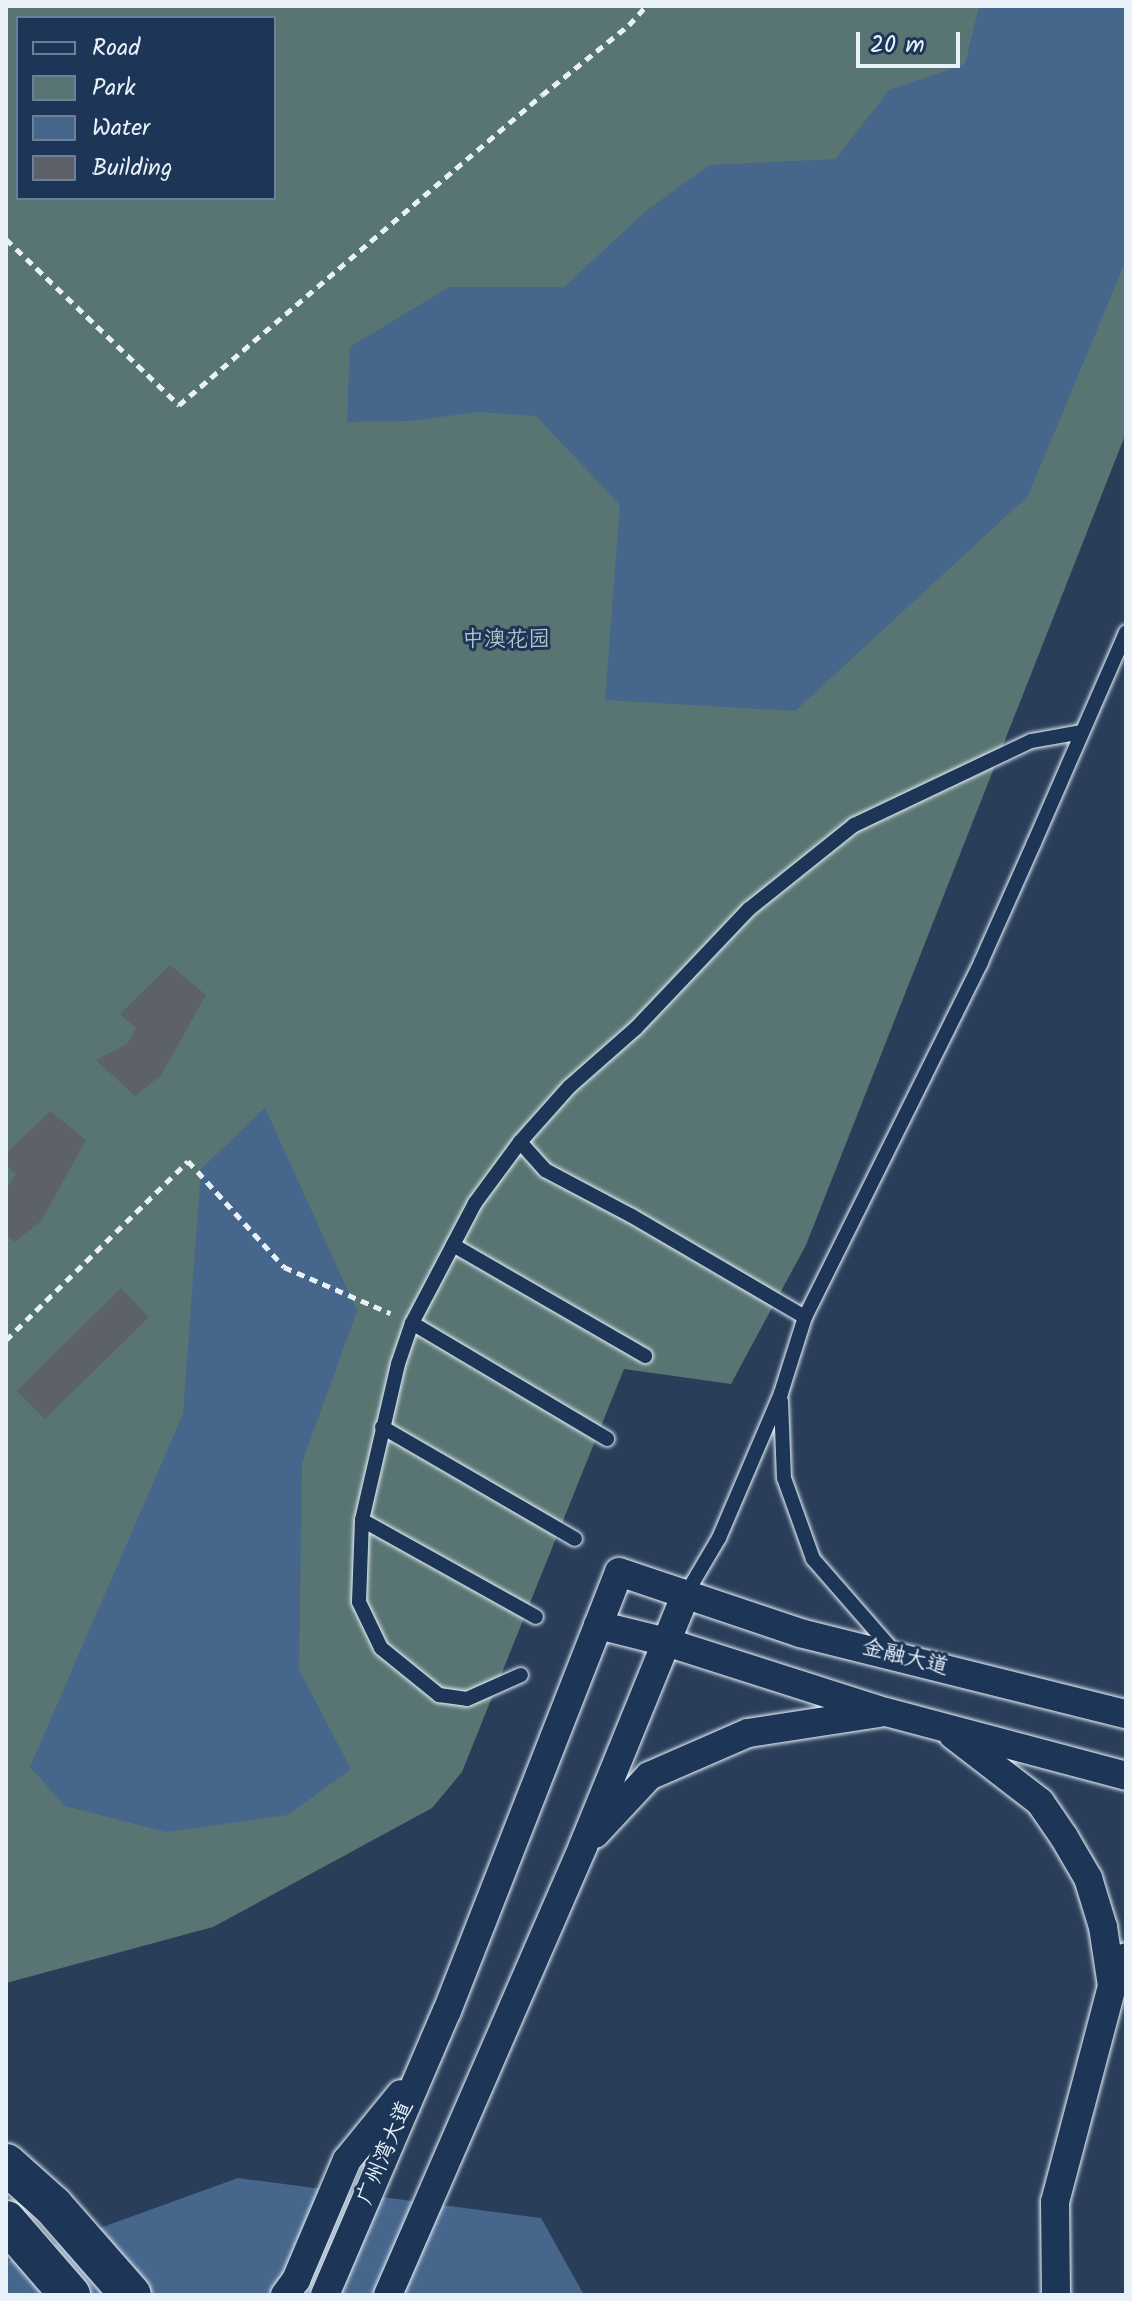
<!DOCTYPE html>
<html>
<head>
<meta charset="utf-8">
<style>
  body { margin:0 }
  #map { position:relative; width:1132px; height:2301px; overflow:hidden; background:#2a3e5a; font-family:Kalam,"LXGW WenKai TC",sans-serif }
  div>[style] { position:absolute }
  .green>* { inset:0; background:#587573 }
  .water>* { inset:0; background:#46668c }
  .building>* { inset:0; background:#5d6268 }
  .path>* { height:5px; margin-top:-2.5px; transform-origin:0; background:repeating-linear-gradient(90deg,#e8f1f8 0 8px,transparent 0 14px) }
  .roads { filter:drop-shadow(0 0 2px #e8f1f8) drop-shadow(0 0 2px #e8f1f8) }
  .lane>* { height:14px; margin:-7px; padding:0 7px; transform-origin:7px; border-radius:7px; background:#1d3557 }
  .street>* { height:28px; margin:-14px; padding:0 14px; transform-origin:14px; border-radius:14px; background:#1d3557 }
  .secondary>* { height:40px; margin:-20px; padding:0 20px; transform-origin:20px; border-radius:20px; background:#1d3557 }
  span { translate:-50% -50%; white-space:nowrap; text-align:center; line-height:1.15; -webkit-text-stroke:6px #1d3557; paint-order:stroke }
  .park-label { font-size:22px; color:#b6c6c9 }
  .street-label { font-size:22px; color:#e8f1f8 }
  .frame { position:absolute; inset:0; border:8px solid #e8f1f8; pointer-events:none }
  .legend { position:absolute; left:16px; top:16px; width:260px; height:184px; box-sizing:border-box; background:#1d3557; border:2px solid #6e8097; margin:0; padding:10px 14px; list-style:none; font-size:24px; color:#e8f1f8 }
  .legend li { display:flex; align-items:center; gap:16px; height:40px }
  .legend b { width:40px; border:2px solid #6e8097 }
  .scale { position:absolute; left:856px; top:32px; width:104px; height:36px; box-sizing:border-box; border:4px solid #e8f1f8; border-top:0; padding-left:10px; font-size:24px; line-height:28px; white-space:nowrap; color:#e8f1f8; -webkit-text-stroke:6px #1d3557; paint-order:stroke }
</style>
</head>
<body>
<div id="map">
  <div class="green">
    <div style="clip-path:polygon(evenodd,6px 6px,1126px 6px,1126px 433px,806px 1245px,731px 1384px,624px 1369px,462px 1772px,432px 1808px,213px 1927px,6px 1983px,6px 6px,18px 18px,274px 18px,274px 198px,18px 198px,18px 18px)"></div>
  </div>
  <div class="water">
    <div style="clip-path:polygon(979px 6px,1126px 6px,1126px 260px,1028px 496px,795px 711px,605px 700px,620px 505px,536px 416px,478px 412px,409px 421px,347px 422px,350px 347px,449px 287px,564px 287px,646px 211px,709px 165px,836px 159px,889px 90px,965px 64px)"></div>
    <div style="clip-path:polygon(265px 1108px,357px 1311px,302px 1463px,299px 1670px,351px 1769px,288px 1815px,166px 1832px,65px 1806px,30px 1767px,183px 1414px,201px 1169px)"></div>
    <div style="clip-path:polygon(238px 2178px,541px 2218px,584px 2295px,6px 2295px,6px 2262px)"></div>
  </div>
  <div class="building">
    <div style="clip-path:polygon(170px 965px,206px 995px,161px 1075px,135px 1096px,96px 1060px,127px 1044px,136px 1028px,120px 1014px)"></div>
    <div style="clip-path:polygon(50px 1111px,86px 1140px,41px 1221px,15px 1242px,6px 1234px,6px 1190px,16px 1174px,6px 1165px,6px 1154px)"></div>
    <div style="clip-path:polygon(121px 1288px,149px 1317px,45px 1419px,17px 1391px)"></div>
  </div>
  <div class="path">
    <div style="left:6px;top:239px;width:240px;rotate:43.8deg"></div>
    <div style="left:179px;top:405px;width:477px;rotate:-40.5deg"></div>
    <div style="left:542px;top:95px;width:112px;rotate:-38.8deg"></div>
    <div style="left:629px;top:25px;width:25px;rotate:-48deg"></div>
    <div style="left:6px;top:1340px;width:255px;rotate:-44.5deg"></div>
    <div style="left:188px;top:1161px;width:143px;rotate:47.8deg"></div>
    <div style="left:284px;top:1267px;width:116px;rotate:23.5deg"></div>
  </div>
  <div class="roads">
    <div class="lane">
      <div style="left:1082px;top:732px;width:52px;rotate:170deg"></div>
      <div style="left:1031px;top:741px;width:196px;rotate:154.6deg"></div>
      <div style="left:854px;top:825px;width:134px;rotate:141.3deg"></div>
      <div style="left:749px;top:909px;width:164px;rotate:133.5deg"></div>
      <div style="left:636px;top:1028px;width:89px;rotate:138.6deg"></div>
      <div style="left:569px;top:1087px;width:74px;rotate:131.7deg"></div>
      <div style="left:520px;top:1142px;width:38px;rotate:48deg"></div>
      <div style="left:545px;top:1170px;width:98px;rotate:27.9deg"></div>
      <div style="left:632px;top:1216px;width:200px;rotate:30.3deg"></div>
      <div style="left:805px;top:1317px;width:396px;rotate:-63.6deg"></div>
      <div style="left:981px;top:962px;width:130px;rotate:-66deg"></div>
      <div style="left:1034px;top:843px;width:230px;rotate:-66.4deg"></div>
      <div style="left:520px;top:1142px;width:76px;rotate:126.4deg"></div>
      <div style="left:475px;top:1203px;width:136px;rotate:117.7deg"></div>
      <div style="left:412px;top:1323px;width:43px;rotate:108.9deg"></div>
      <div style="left:398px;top:1364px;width:160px;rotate:103deg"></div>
      <div style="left:362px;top:1520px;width:82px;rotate:92.1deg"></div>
      <div style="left:359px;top:1602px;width:51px;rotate:64.4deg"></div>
      <div style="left:381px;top:1648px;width:75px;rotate:39deg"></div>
      <div style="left:439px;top:1695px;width:28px;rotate:8deg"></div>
      <div style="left:467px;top:1699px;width:59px;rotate:-24deg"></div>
      <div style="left:453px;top:1245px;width:222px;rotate:30deg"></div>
      <div style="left:412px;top:1323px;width:227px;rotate:30.7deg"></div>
      <div style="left:781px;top:1401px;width:77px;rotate:87.8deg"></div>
      <div style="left:784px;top:1478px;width:86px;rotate:70.3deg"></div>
      <div style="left:813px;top:1559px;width:123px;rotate:48.9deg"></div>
      <div style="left:382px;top:1427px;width:223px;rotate:30.1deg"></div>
      <div style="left:362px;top:1520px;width:199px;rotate:29.1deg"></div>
      <div style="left:686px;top:1594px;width:65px;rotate:-59.5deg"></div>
      <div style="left:719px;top:1538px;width:158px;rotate:-66.8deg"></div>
      <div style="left:781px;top:1393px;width:80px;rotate:-72.5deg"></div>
    </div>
    <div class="street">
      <div style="left:598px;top:1625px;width:70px;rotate:14deg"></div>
      <div style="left:666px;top:1642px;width:231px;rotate:17.7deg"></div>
      <div style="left:886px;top:1712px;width:248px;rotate:14.9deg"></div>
      <div style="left:953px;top:1735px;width:110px;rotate:37.6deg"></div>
      <div style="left:1040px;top:1802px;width:42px;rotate:55.6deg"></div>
      <div style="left:1064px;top:1837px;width:48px;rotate:59.7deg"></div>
      <div style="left:1088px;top:1878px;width:51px;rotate:73deg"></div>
      <div style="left:1103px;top:1927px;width:60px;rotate:81.3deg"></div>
      <div style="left:595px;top:1834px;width:79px;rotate:-47deg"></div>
      <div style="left:649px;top:1776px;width:108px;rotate:-23.5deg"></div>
      <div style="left:748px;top:1733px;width:132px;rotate:-8.7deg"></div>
      <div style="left:285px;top:2295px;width:19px;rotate:-54deg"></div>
      <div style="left:296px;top:2280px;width:130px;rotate:-67deg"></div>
      <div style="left:347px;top:2160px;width:85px;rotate:-50.7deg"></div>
      <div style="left:325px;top:2295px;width:309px;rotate:-66.8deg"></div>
      <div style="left:447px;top:2011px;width:471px;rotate:-68.6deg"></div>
      <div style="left:619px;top:1572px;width:191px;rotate:18.6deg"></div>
      <div style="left:800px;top:1633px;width:336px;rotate:14deg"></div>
      <div style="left:388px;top:2295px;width:490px;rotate:-66.5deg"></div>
      <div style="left:583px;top:1846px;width:272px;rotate:-67.8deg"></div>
      <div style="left:1056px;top:2295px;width:93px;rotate:-90.6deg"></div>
      <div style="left:1055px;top:2202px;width:223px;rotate:-75.2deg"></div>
      <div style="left:1112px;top:1986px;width:32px;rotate:-64deg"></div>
    </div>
    <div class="secondary">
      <div style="left:6px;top:2164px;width:63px;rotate:41.8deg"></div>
      <div style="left:53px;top:2206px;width:118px;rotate:48.8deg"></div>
      <div style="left:6px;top:2221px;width:98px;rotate:49.1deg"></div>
    </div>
  </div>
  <div class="park-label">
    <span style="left:506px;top:641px">中澳花园</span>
  </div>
  <div class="street-label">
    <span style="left:905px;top:1658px;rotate:14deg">金融大道</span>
    <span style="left:386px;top:2153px;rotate:-67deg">广州湾大道</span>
  </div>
  <div class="frame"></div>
  <ul class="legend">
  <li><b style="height:10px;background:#1d3557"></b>Road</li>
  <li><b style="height:22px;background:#587573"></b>Park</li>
  <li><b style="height:22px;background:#46668c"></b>Water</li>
  <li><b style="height:22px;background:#5d6268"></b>Building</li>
  </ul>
  <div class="scale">20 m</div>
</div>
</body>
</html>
